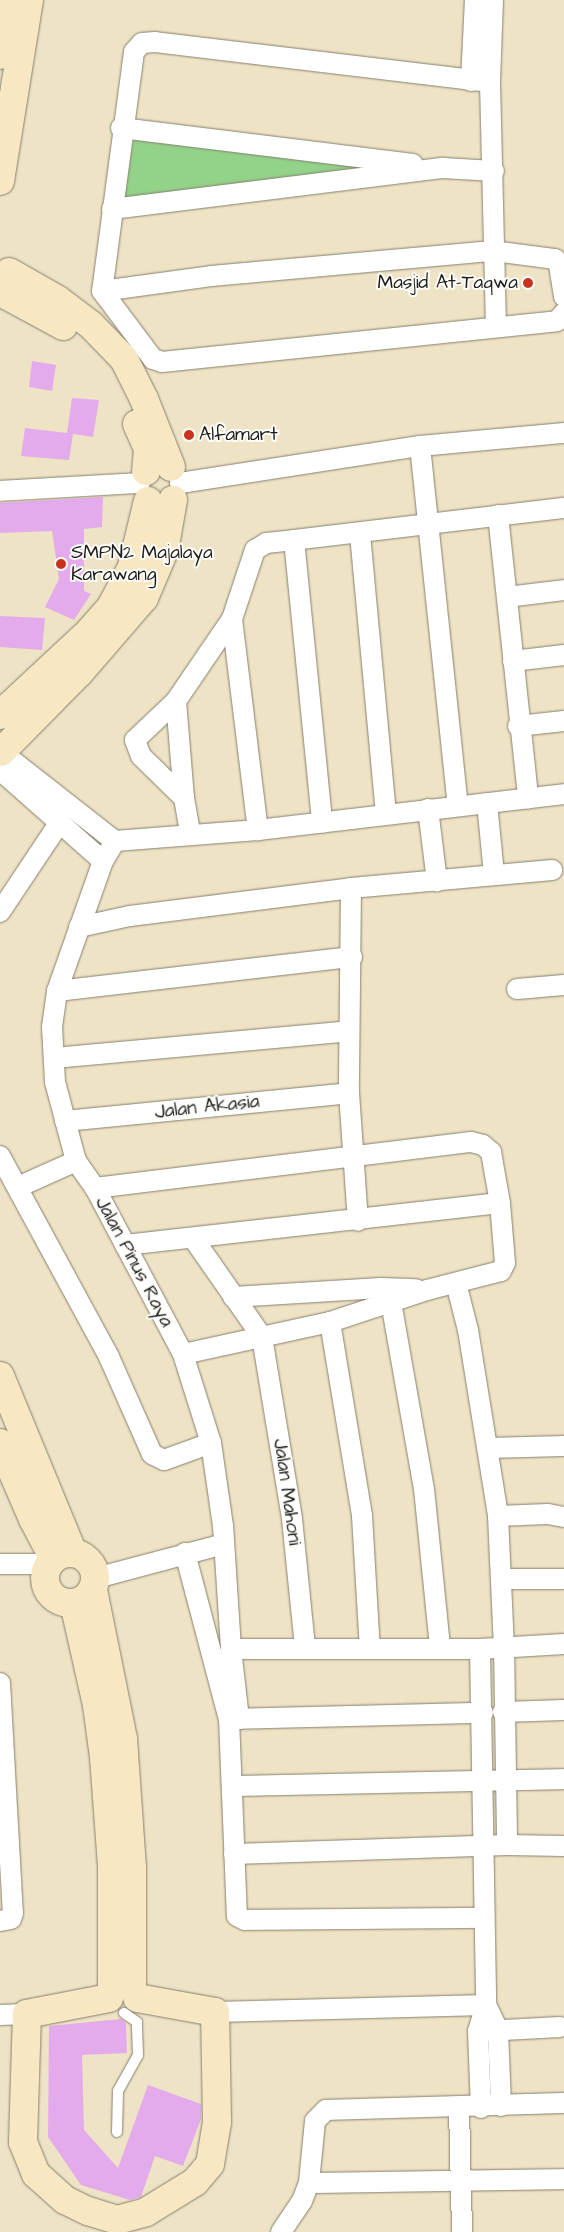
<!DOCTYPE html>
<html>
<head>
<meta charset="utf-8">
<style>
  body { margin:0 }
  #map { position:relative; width:564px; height:2232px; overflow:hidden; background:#efe3c5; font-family:"Architects Daughter",sans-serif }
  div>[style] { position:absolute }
  .green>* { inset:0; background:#92d289 }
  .building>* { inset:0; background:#e3abec }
  .roads { filter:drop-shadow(0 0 1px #868070) drop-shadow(0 0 1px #868070) }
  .lane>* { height:10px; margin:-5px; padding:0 5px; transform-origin:5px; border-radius:5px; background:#fff }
  .street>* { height:20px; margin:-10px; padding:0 10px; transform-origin:10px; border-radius:10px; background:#fff }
  .secondary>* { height:28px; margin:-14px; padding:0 14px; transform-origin:14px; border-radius:14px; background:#f7e8c3 }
  .secondary>.ring { margin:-14px; padding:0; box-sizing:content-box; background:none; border:28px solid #f7e8c3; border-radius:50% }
  .dots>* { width:14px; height:14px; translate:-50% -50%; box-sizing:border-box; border:2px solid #fdfcf7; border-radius:50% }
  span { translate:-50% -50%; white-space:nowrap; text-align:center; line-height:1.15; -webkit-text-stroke:4px #fdfcf7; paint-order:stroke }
  .poi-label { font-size:19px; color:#1c1c1c }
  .right { translate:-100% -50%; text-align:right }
  .left { translate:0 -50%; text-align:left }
  .street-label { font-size:19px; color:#1c1c1c }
</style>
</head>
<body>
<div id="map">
  <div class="green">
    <div style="clip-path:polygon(134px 135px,411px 168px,124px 202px)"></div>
  </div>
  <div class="building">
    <div style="clip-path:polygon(32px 361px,56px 365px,52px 391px,29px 387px)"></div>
    <div style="clip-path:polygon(72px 398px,99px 400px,93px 437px,73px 434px,69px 460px,21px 456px,25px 428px,67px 433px)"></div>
    <div style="clip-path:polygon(103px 497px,102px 527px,84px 529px,84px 591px,91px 594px,74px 620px,45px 607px,59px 579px,52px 531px,0 533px,0 503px)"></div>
    <div style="clip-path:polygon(0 616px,45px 618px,42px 650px,0 647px)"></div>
    <div style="clip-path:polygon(121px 2019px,126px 2023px,127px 2053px,82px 2055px,84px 2130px,118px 2168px,148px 2085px,201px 2104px,201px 2119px,183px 2166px,155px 2156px,141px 2197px,130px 2200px,81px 2185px,48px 2137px,49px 2026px)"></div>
  </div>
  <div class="roads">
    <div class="lane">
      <div style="left:117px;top:2132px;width:41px;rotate:-88.6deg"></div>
      <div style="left:118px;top:2091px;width:41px;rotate:-60.9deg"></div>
      <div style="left:138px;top:2055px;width:33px;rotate:-92deg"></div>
      <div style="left:137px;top:2022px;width:16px;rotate:-145deg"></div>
    </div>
    <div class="street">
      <div style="left:493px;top:0;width:82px;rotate:92.1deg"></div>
      <div style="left:490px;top:82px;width:244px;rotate:88.6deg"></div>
      <div style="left:471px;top:81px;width:81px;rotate:-87.2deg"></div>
      <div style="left:490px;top:82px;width:337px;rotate:-173.2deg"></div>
      <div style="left:155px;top:42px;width:13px;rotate:176deg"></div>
      <div style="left:142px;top:43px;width:12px;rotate:132deg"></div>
      <div style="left:134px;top:52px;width:241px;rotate:97.6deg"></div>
      <div style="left:102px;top:291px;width:85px;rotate:53.1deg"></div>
      <div style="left:153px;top:359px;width:9px;rotate:18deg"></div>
      <div style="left:162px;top:362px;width:397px;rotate:-5.9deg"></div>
      <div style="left:557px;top:321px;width:11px;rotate:-49deg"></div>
      <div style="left:121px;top:128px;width:294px;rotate:7deg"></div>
      <div style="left:112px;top:209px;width:334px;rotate:-7.1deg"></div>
      <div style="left:443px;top:168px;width:51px;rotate:3.4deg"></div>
      <div style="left:102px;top:291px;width:110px;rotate:-7.8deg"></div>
      <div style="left:211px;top:276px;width:283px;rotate:-5.1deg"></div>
      <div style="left:493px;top:251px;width:63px;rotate:7.4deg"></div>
      <div style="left:555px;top:259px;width:7px;rotate:56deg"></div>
      <div style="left:559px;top:265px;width:32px;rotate:81deg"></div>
      <div style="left:420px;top:446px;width:361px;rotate:84deg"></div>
      <div style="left:180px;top:483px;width:243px;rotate:-8.8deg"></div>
      <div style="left:420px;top:446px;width:145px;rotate:-5.2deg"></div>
      <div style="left:0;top:491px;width:140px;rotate:-3.3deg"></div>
      <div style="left:498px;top:515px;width:285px;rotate:83.9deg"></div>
      <div style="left:360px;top:534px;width:280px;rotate:84.7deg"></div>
      <div style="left:294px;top:540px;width:284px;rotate:84.3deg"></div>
      <div style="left:507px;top:597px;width:57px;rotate:-7deg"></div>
      <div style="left:232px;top:619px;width:213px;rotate:83deg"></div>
      <div style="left:513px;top:661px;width:51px;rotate:-6.7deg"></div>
      <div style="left:176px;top:701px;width:97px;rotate:85.3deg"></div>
      <div style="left:184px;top:798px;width:36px;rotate:80deg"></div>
      <div style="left:518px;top:726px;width:46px;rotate:-6.2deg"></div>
      <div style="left:1px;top:752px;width:145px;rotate:38deg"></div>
      <div style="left:0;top:770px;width:137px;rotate:41.5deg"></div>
      <div style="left:184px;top:798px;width:60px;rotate:-135.7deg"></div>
      <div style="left:141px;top:756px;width:17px;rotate:-111deg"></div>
      <div style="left:135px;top:740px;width:57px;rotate:-43.6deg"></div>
      <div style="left:176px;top:701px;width:99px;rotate:-55.7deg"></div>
      <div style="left:232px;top:619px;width:73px;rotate:-71.6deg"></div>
      <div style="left:255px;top:550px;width:13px;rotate:-32deg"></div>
      <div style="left:266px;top:543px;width:28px;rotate:-6deg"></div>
      <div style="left:294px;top:540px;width:272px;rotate:-6.8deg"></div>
      <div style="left:487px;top:803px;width:71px;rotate:84.4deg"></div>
      <div style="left:428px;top:809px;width:73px;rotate:82.9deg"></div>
      <div style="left:351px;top:888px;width:205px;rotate:90.6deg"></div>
      <div style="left:349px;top:1093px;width:128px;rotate:86deg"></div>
      <div style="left:0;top:912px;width:108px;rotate:-56.3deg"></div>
      <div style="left:79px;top:927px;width:52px;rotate:-12.2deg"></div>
      <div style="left:130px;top:916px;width:223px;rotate:-7.2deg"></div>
      <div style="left:351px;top:888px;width:202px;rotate:-5.1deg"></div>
      <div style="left:517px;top:989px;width:47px;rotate:-4.9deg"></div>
      <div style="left:57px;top:991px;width:297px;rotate:-6.6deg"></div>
      <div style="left:54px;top:1058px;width:296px;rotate:-5.2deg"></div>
      <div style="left:65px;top:1121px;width:285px;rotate:-5.6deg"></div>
      <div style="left:0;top:1156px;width:229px;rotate:61.5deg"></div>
      <div style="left:109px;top:1357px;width:106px;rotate:66.1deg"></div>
      <div style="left:152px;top:1454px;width:13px;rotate:27deg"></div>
      <div style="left:164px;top:1460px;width:50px;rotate:-19.9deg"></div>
      <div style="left:18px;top:1187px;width:64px;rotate:-24.1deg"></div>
      <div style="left:95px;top:1188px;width:379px;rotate:-7deg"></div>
      <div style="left:471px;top:1142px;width:12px;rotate:14deg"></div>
      <div style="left:483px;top:1145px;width:11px;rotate:41deg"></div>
      <div style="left:491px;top:1152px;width:52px;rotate:80deg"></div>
      <div style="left:500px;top:1203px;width:60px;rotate:85.2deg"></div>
      <div style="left:505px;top:1263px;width:9px;rotate:117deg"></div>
      <div style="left:501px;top:1271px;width:76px;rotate:165.6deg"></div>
      <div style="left:427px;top:1290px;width:102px;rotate:161.7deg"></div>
      <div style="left:330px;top:1322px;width:150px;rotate:167.7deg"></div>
      <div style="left:193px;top:1238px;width:121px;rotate:55.1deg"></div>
      <div style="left:262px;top:1337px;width:184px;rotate:80.6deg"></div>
      <div style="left:292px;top:1519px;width:130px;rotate:84.2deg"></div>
      <div style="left:125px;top:1245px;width:377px;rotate:-6.4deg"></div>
      <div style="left:456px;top:1283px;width:49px;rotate:75.7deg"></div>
      <div style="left:468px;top:1330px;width:188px;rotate:80.8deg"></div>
      <div style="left:498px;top:1516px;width:130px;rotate:87.4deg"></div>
      <div style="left:504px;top:1646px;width:199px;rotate:89.1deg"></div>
      <div style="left:233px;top:1297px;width:148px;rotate:-3.5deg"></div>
      <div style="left:381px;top:1288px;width:35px;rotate:2deg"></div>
      <div style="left:391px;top:1302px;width:190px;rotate:80deg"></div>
      <div style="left:424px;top:1489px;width:159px;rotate:84.2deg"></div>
      <div style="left:330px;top:1322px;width:197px;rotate:80.6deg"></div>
      <div style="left:362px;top:1516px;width:133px;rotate:86.6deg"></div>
      <div style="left:487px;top:1448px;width:77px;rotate:-1.5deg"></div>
      <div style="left:498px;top:1516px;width:50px;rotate:-2.3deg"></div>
      <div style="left:548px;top:1514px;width:16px;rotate:11deg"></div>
      <div style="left:185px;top:1553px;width:172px;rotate:75.2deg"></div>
      <div style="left:229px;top:1719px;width:197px;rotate:87.7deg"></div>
      <div style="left:237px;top:1916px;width:9px;rotate:27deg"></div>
      <div style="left:245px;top:1920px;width:237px;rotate:-0.5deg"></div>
      <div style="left:0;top:1564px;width:49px"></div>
      <div style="left:96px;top:1578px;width:132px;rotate:-14.9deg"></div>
      <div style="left:501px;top:1579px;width:63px"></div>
      <div style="left:231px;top:1649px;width:249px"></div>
      <div style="left:480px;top:1649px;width:84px;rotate:-3.4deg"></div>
      <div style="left:480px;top:1649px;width:356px;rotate:89deg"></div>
      <div style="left:486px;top:2005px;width:27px;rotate:107deg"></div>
      <div style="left:478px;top:2031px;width:77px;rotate:87.8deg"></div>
      <div style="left:0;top:1683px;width:230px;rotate:86.8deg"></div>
      <div style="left:13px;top:1913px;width:6px;rotate:108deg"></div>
      <div style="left:11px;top:1919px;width:11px;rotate:170deg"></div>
      <div style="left:503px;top:1712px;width:61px;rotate:-1.9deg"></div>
      <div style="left:229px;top:1719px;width:254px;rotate:-1.4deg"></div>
      <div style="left:239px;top:1719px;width:70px;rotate:-96.5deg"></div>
      <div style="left:231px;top:1649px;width:123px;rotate:-93.7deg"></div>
      <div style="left:223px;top:1526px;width:84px;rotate:-98.2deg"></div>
      <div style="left:211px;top:1443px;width:93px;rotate:-107.5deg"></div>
      <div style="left:183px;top:1354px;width:188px;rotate:-117.9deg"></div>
      <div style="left:95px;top:1188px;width:33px;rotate:-125deg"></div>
      <div style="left:76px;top:1161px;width:82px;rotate:-104.9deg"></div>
      <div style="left:55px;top:1082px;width:55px;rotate:-93.1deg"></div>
      <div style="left:52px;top:1027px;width:36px;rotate:-82deg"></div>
      <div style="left:57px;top:991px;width:138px;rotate:-70.5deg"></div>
      <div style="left:103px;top:861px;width:23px;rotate:-59deg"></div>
      <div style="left:115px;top:841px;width:143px;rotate:-4.4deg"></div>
      <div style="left:258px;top:830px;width:308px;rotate:-6.7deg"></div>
      <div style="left:234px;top:1786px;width:330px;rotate:-1.2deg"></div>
      <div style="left:234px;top:1854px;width:273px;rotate:-1.9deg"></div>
      <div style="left:507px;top:1845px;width:57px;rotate:1deg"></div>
      <div style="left:486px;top:2005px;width:28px;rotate:64deg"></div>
      <div style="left:498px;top:2030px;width:76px;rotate:87.7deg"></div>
      <div style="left:215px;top:2012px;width:271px;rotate:-1.5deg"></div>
      <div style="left:0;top:2015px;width:27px;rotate:-2deg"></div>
      <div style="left:485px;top:2031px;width:75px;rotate:-3.1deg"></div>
      <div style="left:459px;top:2108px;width:124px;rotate:88.6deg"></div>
      <div style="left:309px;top:2183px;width:255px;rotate:-0.9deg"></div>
      <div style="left:281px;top:2232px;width:37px;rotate:-56deg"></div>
      <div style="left:302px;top:2201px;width:19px;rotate:-69deg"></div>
      <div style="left:309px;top:2183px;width:62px;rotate:-84.5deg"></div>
      <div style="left:315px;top:2121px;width:16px;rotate:-45deg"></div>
      <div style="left:326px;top:2110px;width:238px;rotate:-1.7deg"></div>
    </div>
    <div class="secondary">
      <div style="left:0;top:55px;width:56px;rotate:-81.7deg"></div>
      <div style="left:0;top:181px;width:183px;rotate:-80.9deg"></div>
      <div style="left:9px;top:272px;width:56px;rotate:29.7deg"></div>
      <div style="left:58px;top:300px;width:41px;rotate:37.1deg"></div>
      <div style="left:91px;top:325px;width:47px;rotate:45.9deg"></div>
      <div style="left:124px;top:359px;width:45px;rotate:63.4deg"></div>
      <div style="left:144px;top:399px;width:73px;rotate:68.3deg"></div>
      <div style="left:6px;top:295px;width:65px;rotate:28.5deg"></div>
      <div style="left:137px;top:424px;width:27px;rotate:66deg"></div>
      <div style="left:148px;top:449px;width:22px;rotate:95deg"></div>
      <div style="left:0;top:715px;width:123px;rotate:-43deg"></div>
      <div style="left:90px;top:631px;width:32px;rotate:-49deg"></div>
      <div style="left:111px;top:607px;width:45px;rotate:-62.3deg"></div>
      <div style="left:132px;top:567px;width:68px;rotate:-76.4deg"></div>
      <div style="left:1px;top:752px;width:111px;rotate:-45.4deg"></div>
      <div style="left:79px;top:673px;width:99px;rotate:-49.1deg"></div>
      <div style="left:144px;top:598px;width:51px;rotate:-66.9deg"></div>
      <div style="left:164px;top:551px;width:52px;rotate:-80deg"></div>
      <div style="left:0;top:1376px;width:191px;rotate:67.6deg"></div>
      <div style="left:0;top:1443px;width:83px;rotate:66.5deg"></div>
      <div style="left:33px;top:1519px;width:45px;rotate:62.3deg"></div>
      <div class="ring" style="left:45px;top:1553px;width:22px;height:22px"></div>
      <div style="left:93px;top:1590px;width:152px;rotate:78.6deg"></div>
      <div style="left:123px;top:1739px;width:129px;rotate:86deg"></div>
      <div style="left:132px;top:1868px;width:120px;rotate:90deg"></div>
      <div style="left:74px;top:1603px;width:105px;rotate:77.3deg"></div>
      <div style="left:97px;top:1705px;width:52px;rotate:82.3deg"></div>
      <div style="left:104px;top:1757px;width:110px;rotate:85.8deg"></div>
      <div style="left:112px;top:1867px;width:124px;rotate:90deg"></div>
      <div style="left:109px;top:1998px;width:84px;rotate:169deg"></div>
      <div style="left:27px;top:2014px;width:128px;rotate:91.8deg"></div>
      <div style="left:23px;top:2142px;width:35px;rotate:68deg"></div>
      <div style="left:36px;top:2174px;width:39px;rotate:42deg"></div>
      <div style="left:65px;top:2200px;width:25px;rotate:26deg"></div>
      <div style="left:88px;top:2211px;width:30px;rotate:17deg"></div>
      <div style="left:117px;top:2220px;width:30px;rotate:-15deg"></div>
      <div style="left:146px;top:2212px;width:57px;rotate:-31.5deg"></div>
      <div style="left:195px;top:2182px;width:23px;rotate:-50deg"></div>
      <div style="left:210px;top:2164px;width:43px;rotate:-80.5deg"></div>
      <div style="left:217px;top:2122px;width:110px;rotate:-91deg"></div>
      <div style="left:215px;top:2012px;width:79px;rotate:-169.8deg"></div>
    </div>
  </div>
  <div class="dots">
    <div style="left:528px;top:283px;background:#c8321e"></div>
    <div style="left:189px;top:435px;background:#c8321e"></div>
    <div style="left:61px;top:564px;background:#c8321e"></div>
  </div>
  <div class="poi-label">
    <span class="right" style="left:518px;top:283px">Masjid At-Taqwa</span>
    <span class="left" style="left:199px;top:435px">Alfamart</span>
    <span class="left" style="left:71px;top:564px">SMPN2 Majalaya<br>Karawang</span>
  </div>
  <div class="street-label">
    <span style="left:207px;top:1107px;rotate:-6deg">Jalan Akasia</span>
    <span style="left:134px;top:1262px;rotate:62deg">Jalan Pinus Raya</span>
    <span style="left:287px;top:1492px;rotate:82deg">Jalan Mahoni</span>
  </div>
</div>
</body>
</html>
